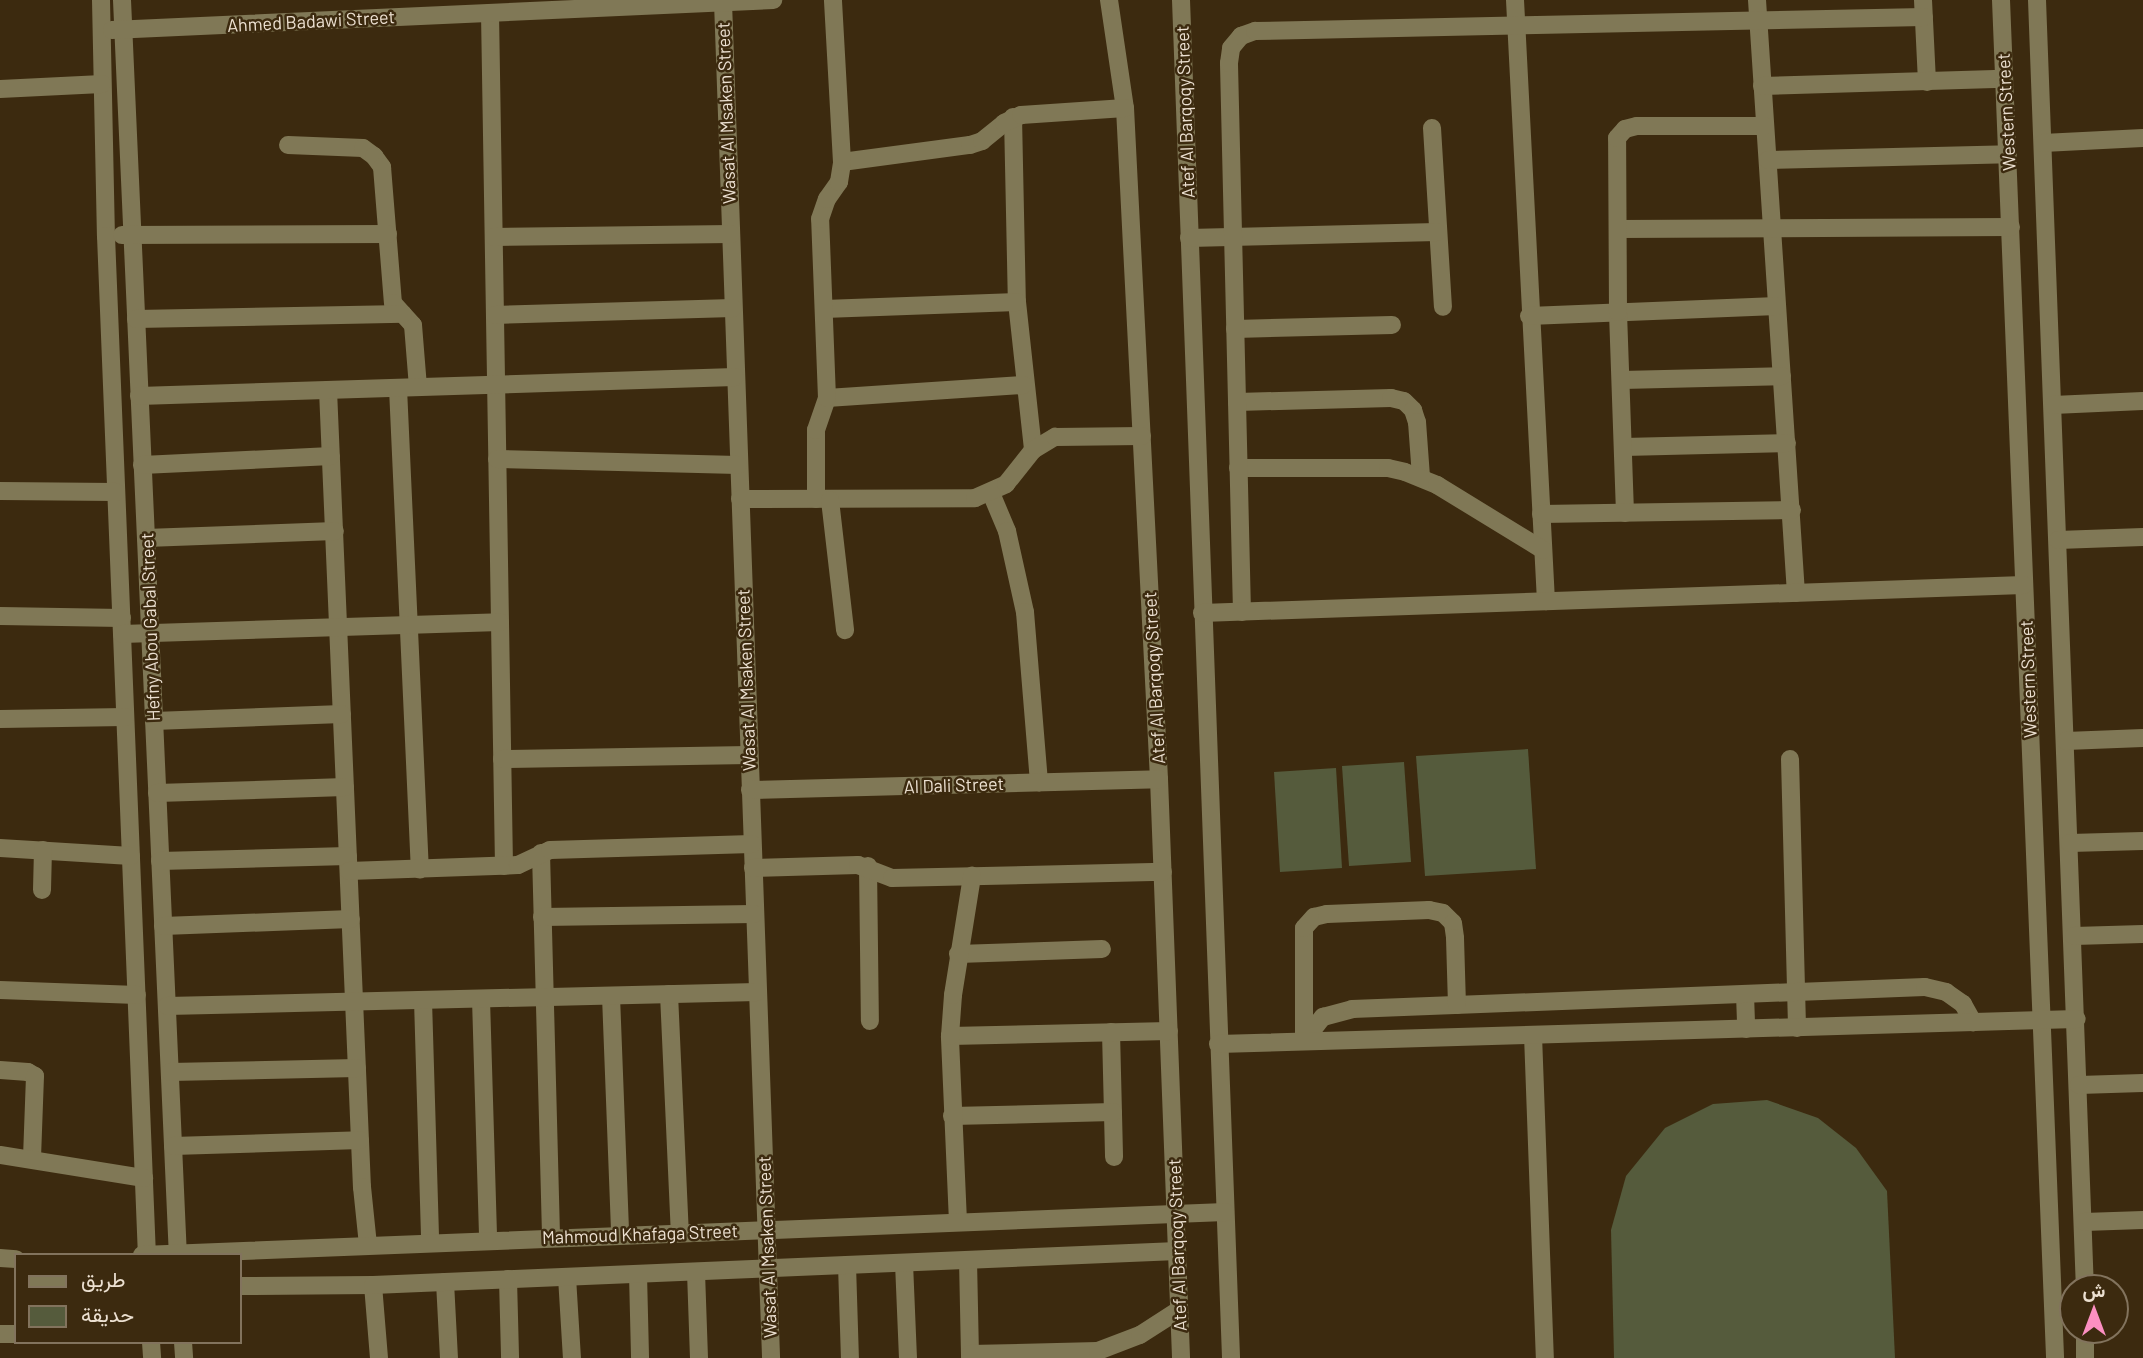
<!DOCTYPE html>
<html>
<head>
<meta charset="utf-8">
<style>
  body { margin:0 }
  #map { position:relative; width:2143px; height:1358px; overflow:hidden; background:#3c2a0f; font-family:Barlow,Vazirmatn,sans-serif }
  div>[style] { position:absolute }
  .green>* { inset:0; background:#555b3c }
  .minor>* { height:18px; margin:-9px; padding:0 9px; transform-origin:9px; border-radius:9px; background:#807856 }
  span { translate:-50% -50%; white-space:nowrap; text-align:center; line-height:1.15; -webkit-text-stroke:5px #3c2a0f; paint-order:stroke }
  .street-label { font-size:18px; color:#ece0d1 }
  .legend { position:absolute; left:14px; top:1253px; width:228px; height:91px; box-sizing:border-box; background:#3c2a0f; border:2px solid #82735d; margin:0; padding:9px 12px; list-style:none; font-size:21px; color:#ece0d1 }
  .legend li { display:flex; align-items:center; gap:14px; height:35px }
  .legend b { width:35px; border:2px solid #82735d }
  .north { position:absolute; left:2059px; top:1274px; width:70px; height:70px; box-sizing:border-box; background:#3c2a0f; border:2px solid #82735d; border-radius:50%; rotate:0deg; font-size:19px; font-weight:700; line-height:28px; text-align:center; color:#ece0d1 }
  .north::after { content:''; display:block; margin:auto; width:24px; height:32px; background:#fc8fc1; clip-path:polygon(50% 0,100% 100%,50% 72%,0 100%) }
</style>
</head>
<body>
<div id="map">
  <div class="green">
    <div style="clip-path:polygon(1528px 749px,1536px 869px,1425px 876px,1416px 756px)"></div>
    <div style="clip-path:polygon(1404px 762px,1411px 862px,1349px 866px,1342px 766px)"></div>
    <div style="clip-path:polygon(1336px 768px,1342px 868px,1280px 872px,1274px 772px)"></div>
    <div style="clip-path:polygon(1767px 1100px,1818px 1118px,1856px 1148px,1887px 1191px,1895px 1358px,1614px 1358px,1611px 1230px,1626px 1176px,1665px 1128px,1713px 1104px)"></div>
  </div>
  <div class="minor">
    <div style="left:101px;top:0;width:236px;rotate:88.8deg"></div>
    <div style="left:106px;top:236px;width:1020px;rotate:87.7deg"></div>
    <div style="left:122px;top:0;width:1256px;rotate:87.45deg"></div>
    <div style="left:1109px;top:0;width:109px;rotate:81.6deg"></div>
    <div style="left:1125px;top:108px;width:672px;rotate:87.1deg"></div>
    <div style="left:1159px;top:779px;width:579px;rotate:87.82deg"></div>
    <div style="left:1181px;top:0;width:1359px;rotate:87.89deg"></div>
    <div style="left:1515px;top:0;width:602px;rotate:87.05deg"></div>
    <div style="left:1757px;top:0;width:594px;rotate:86.24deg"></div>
    <div style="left:1923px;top:0;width:82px;rotate:87.2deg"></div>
    <div style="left:2001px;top:0;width:1359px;rotate:87.72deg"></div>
    <div style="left:2037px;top:0;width:1289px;rotate:87.87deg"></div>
    <div style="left:723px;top:2px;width:1357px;rotate:87.97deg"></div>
    <div style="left:490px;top:13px;width:853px;rotate:89.06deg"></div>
    <div style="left:112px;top:30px;width:662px;rotate:-2.6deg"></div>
    <div style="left:1762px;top:86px;width:241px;rotate:-1.7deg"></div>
    <div style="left:0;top:89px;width:102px;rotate:-2.8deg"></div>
    <div style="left:1013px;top:117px;width:185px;rotate:88.8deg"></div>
    <div style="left:1017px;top:302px;width:149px;rotate:83.8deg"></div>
    <div style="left:1432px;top:128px;width:179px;rotate:86.5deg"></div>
    <div style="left:2043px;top:143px;width:100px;rotate:-2.9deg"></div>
    <div style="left:288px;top:145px;width:75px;rotate:2.3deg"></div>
    <div style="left:363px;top:148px;width:14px;rotate:36deg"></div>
    <div style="left:374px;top:156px;width:14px;rotate:54deg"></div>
    <div style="left:382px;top:167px;width:136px;rotate:85.4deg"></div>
    <div style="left:393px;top:303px;width:30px;rotate:48deg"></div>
    <div style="left:413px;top:325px;width:62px;rotate:85.4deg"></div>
    <div style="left:1768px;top:160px;width:240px;rotate:-1.4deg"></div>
    <div style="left:842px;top:162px;width:129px;rotate:-7.6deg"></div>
    <div style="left:970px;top:145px;width:13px;rotate:-18deg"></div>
    <div style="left:982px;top:141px;width:28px;rotate:-39deg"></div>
    <div style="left:1004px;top:123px;width:19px;rotate:-25deg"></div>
    <div style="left:1021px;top:115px;width:104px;rotate:-3.9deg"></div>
    <div style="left:1618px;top:229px;width:393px;rotate:-0.3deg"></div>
    <div style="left:122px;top:235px;width:266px;rotate:-0.2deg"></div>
    <div style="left:494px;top:237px;width:237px;rotate:-0.7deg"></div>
    <div style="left:1189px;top:238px;width:248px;rotate:-1.4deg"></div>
    <div style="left:824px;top:309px;width:193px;rotate:-2.1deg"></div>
    <div style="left:495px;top:315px;width:238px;rotate:-1.7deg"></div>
    <div style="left:1529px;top:316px;width:248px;rotate:-2.3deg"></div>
    <div style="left:136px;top:319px;width:267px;rotate:-1.1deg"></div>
    <div style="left:1235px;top:329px;width:157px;rotate:-1.5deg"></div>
    <div style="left:1622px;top:380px;width:160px;rotate:-1.4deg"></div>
    <div style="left:398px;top:388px;width:482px;rotate:87.4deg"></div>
    <div style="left:328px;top:390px;width:798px;rotate:87.56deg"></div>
    <div style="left:362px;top:1187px;width:58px;rotate:84.1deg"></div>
    <div style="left:139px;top:396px;width:596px;rotate:-1.83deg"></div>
    <div style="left:827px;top:398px;width:197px;rotate:-3.8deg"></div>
    <div style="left:1237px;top:402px;width:154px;rotate:-1.5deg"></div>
    <div style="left:1391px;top:398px;width:13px;rotate:13deg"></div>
    <div style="left:1404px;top:401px;width:13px;rotate:45deg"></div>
    <div style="left:1413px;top:410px;width:13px;rotate:72deg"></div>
    <div style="left:1417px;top:422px;width:55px;rotate:85.8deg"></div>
    <div style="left:2053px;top:405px;width:90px;rotate:-2.5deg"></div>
    <div style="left:1624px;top:447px;width:163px;rotate:-1.4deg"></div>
    <div style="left:497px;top:459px;width:241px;rotate:1.4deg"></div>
    <div style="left:142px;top:465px;width:189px;rotate:-2.7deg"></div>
    <div style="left:1238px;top:468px;width:150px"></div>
    <div style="left:1388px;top:468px;width:17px;rotate:13deg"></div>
    <div style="left:1405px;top:472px;width:35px;rotate:22deg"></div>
    <div style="left:1437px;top:485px;width:124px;rotate:31.5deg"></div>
    <div style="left:0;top:491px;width:116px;rotate:0.5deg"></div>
    <div style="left:991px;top:493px;width:41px;rotate:67.2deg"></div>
    <div style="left:1007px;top:531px;width:83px;rotate:77.5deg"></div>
    <div style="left:1025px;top:612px;width:171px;rotate:85.3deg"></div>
    <div style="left:740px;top:499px;width:235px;rotate:-0.2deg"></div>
    <div style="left:975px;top:498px;width:34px;rotate:-24deg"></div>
    <div style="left:1006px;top:484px;width:43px;rotate:-51.5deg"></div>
    <div style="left:1033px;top:450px;width:26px;rotate:-31deg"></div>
    <div style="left:1055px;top:437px;width:87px;rotate:-0.7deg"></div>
    <div style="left:816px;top:499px;width:69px;rotate:-90deg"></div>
    <div style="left:816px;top:430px;width:34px;rotate:-71deg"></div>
    <div style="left:827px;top:398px;width:179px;rotate:-92.2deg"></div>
    <div style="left:820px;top:219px;width:21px;rotate:-71deg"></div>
    <div style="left:827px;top:199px;width:21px;rotate:-55deg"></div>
    <div style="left:839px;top:182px;width:20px;rotate:-81deg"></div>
    <div style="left:842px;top:162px;width:162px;rotate:-93.2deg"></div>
    <div style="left:830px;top:500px;width:131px;rotate:83.4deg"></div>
    <div style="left:1625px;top:513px;width:201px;rotate:-92deg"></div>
    <div style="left:1618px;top:312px;width:174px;rotate:-90.3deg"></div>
    <div style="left:1617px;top:138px;width:12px;rotate:-48deg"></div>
    <div style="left:1625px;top:129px;width:12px;rotate:-14deg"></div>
    <div style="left:1637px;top:126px;width:128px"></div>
    <div style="left:1541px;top:514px;width:251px;rotate:-0.9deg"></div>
    <div style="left:146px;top:538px;width:189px;rotate:-2.1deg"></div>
    <div style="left:2058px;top:540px;width:85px;rotate:-2deg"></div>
    <div style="left:1242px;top:612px;width:549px;rotate:-91.36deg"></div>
    <div style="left:1229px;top:63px;width:15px;rotate:-82deg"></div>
    <div style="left:1231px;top:48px;width:16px;rotate:-50deg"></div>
    <div style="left:1241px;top:36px;width:15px;rotate:-20deg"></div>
    <div style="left:1255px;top:31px;width:669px;rotate:-1.2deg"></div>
    <div style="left:1202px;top:613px;width:822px;rotate:-1.95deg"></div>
    <div style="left:0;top:616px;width:122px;rotate:0.9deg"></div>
    <div style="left:122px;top:634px;width:378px;rotate:-1.8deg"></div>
    <div style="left:0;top:719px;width:125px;rotate:-0.9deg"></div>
    <div style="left:154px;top:721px;width:188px;rotate:-2.1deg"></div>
    <div style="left:2066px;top:741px;width:77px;rotate:-2.2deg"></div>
    <div style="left:502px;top:759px;width:247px;rotate:-0.9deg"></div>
    <div style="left:1790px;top:759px;width:269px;rotate:88.5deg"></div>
    <div style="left:750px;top:790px;width:409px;rotate:-1.5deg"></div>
    <div style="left:157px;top:793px;width:188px;rotate:-1.8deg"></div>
    <div style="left:2070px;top:843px;width:73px;rotate:-1.6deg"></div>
    <div style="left:0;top:848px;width:131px;rotate:3.5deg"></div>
    <div style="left:541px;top:853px;width:385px;rotate:88.5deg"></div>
    <div style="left:160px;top:861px;width:188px;rotate:-1.5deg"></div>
    <div style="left:868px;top:866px;width:155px;rotate:89.3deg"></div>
    <div style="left:753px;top:868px;width:105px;rotate:-1.6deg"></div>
    <div style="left:858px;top:865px;width:36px;rotate:21deg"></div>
    <div style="left:892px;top:878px;width:271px;rotate:-1.3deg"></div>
    <div style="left:349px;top:871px;width:169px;rotate:-2deg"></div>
    <div style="left:518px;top:865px;width:35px;rotate:-25deg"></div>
    <div style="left:550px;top:850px;width:202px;rotate:-1.7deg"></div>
    <div style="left:42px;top:890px;width:40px;rotate:-88.6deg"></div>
    <div style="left:542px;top:917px;width:212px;rotate:-0.8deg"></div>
    <div style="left:163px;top:926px;width:188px;rotate:-2.1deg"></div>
    <div style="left:2074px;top:936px;width:69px;rotate:-1.7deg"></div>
    <div style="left:958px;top:954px;width:144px;rotate:-2deg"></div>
    <div style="left:0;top:990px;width:137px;rotate:2.1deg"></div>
    <div style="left:669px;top:994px;width:239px;rotate:87.4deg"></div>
    <div style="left:1745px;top:994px;width:35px;rotate:88deg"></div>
    <div style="left:611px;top:996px;width:239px;rotate:87.8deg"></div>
    <div style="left:481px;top:999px;width:242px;rotate:88.3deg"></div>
    <div style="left:423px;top:1000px;width:242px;rotate:88.3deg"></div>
    <div style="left:167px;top:1006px;width:590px;rotate:-1.36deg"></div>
    <div style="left:1111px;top:1032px;width:125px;rotate:88.6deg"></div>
    <div style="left:1533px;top:1035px;width:323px;rotate:87.9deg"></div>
    <div style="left:950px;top:1036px;width:219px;rotate:-1.3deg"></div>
    <div style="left:1304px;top:1041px;width:31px;rotate:-52deg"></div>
    <div style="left:1323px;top:1017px;width:30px;rotate:-15deg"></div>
    <div style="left:1352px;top:1009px;width:573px;rotate:-2.2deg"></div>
    <div style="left:1925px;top:987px;width:22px;rotate:13deg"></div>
    <div style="left:1946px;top:992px;width:21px;rotate:35deg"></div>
    <div style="left:1963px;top:1004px;width:21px;rotate:61deg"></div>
    <div style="left:1304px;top:1041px;width:113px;rotate:-90deg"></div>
    <div style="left:1304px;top:928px;width:15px;rotate:-48deg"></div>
    <div style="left:1314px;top:917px;width:13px;rotate:-13deg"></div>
    <div style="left:1327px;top:914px;width:102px;rotate:-2.2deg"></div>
    <div style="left:1429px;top:910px;width:14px;rotate:12deg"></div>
    <div style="left:1443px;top:913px;width:14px;rotate:45deg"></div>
    <div style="left:1453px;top:923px;width:15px;rotate:82deg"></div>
    <div style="left:1455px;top:938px;width:67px;rotate:88.3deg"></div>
    <div style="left:1218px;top:1044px;width:859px;rotate:-1.67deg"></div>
    <div style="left:0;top:1070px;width:28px;rotate:4deg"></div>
    <div style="left:28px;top:1072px;width:8px;rotate:30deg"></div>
    <div style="left:35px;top:1076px;width:83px;rotate:92.1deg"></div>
    <div style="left:170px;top:1072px;width:187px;rotate:-1.2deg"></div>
    <div style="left:2079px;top:1085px;width:64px;rotate:-1.8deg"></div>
    <div style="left:952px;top:1116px;width:161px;rotate:-1.4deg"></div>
    <div style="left:173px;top:1146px;width:187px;rotate:-1.8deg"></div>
    <div style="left:0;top:1155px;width:146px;rotate:9.1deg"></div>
    <div style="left:958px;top:1222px;width:186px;rotate:-92.5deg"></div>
    <div style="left:950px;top:1036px;width:41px;rotate:-85.8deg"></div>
    <div style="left:953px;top:995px;width:121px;rotate:-80.9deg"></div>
    <div style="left:2084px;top:1222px;width:59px;rotate:-1.9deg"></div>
    <div style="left:142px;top:1255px;width:1084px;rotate:-2.27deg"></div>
    <div style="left:0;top:1258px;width:16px;rotate:4deg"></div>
    <div style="left:968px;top:1260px;width:98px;rotate:88.8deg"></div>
    <div style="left:904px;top:1263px;width:95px;rotate:87.6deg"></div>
    <div style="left:847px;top:1265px;width:93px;rotate:88.2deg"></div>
    <div style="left:696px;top:1272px;width:86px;rotate:88deg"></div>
    <div style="left:638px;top:1274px;width:84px;rotate:88.6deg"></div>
    <div style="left:567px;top:1277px;width:81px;rotate:86.5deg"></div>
    <div style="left:508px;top:1279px;width:79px;rotate:88.5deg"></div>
    <div style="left:445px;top:1282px;width:76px;rotate:87deg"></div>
    <div style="left:373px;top:1285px;width:73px;rotate:85.3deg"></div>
    <div style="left:240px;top:1286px;width:133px;rotate:-0.4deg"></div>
    <div style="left:373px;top:1285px;width:805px;rotate:-2.42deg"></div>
    <div style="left:2085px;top:1330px;width:28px;rotate:90deg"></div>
    <div style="left:0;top:1334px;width:16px"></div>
    <div style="left:151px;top:1342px;width:16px;rotate:86deg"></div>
    <div style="left:183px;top:1342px;width:16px;rotate:86deg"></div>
    <div style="left:970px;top:1354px;width:128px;rotate:-1.3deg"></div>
    <div style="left:1098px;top:1351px;width:45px;rotate:-20.9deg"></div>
    <div style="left:1140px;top:1335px;width:46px;rotate:-32.7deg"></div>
  </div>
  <div class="street-label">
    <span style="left:311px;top:21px;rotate:-3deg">Ahmed Badawi Street</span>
    <span style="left:1185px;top:112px;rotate:-92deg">Atef Al Barqoqy Street</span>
    <span style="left:2006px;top:112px;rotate:-93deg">Western Street</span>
    <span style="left:726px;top:113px;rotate:-92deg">Wasat Al Msaken Street</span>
    <span style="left:150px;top:627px;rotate:-92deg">Hefny Abou Gabal Street</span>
    <span style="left:1154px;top:678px;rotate:-93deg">Atef Al Barqoqy Street</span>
    <span style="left:2028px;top:679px;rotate:-92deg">Western Street</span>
    <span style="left:746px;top:680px;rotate:-92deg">Wasat Al Msaken Street</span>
    <span style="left:954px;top:785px;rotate:-2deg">Al Dali Street</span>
    <span style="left:640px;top:1234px;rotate:-2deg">Mahmoud Khafaga Street</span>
    <span style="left:1177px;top:1245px;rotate:-92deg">Atef Al Barqoqy Street</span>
    <span style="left:767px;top:1247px;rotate:-92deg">Wasat Al Msaken Street</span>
  </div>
  <ul class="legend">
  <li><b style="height:9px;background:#807856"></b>طريق</li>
  <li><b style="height:19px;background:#555b3c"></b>حديقة</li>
  </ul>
  <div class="north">ش</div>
</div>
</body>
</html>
